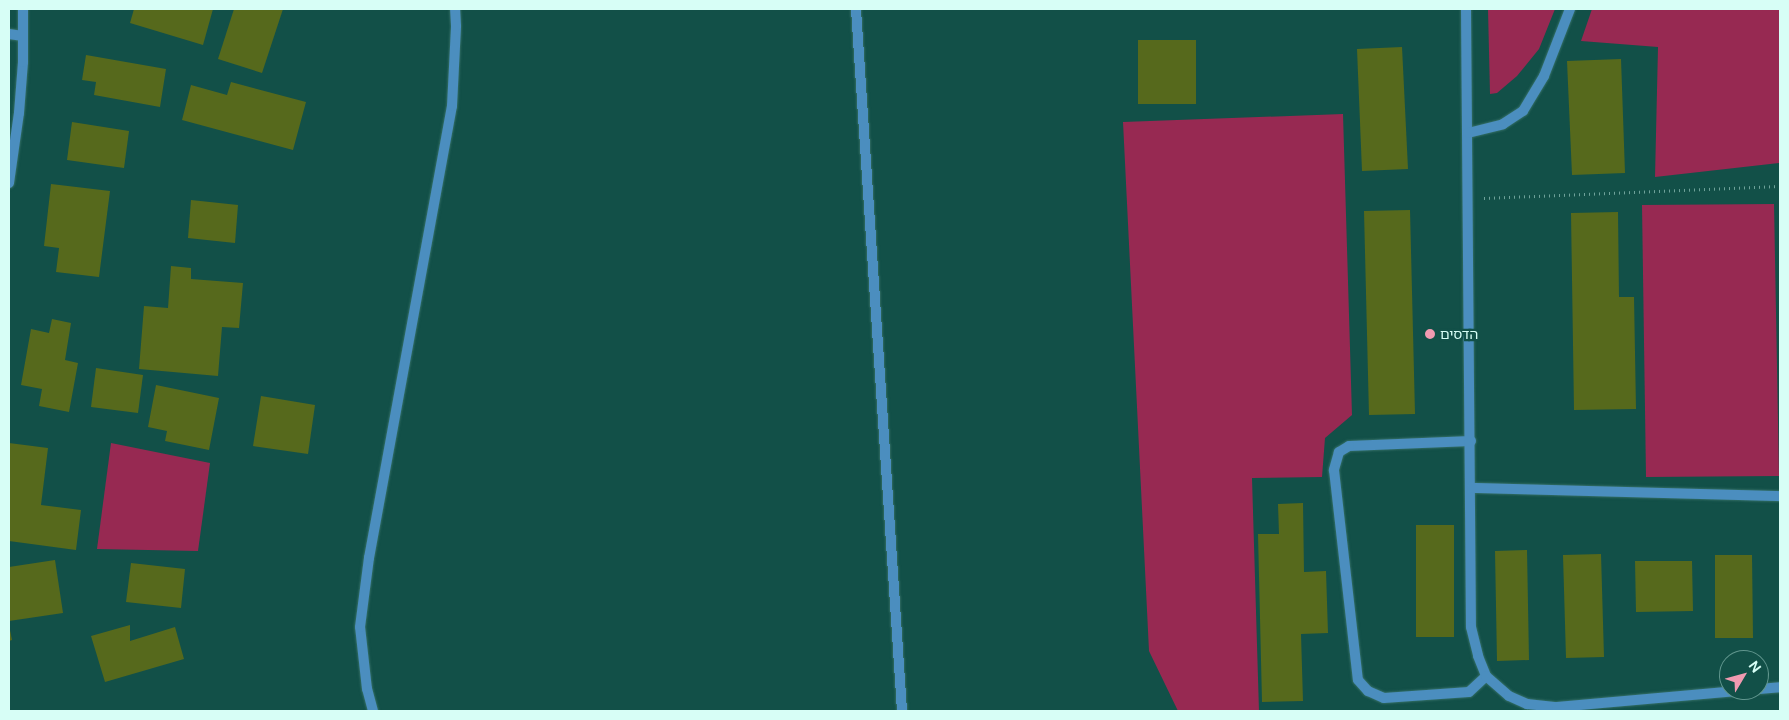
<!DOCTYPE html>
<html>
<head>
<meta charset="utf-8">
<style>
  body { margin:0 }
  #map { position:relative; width:1789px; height:720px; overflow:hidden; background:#125048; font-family:"DM Sans","Noto Sans Hebrew",sans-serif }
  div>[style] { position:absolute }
  .green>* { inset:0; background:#972952 }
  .building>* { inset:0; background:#56691c }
  .path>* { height:3px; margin-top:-1.5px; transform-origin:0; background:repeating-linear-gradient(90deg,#6ea199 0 1px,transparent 0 5px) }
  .roads { filter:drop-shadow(0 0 1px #356f67) drop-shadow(0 0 1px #356f67) }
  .service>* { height:10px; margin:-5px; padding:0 5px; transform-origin:5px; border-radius:5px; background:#4b8ebf }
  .minor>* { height:10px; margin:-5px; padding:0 5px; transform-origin:5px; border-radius:5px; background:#4b8ebf }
  .tertiary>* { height:10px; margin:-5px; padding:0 5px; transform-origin:5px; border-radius:5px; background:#4b8ebf }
  .dots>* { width:14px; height:14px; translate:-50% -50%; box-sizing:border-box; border:2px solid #125048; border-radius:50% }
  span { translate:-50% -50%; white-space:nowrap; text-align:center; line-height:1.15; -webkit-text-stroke:4.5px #125048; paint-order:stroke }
  .poi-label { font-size:14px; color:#d7fef6 }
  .left { translate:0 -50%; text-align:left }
  .frame { position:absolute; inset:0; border:10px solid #d7fef6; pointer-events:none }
  .north { position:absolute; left:1719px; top:650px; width:50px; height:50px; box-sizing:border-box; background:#125048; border:1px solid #61968e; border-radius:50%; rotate:53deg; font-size:14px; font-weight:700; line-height:20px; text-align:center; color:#d7fef6 }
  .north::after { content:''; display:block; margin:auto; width:18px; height:22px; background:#f19ab1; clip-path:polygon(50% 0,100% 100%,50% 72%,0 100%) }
</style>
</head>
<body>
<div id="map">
  <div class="green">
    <div style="clip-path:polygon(1488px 9px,1555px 9px,1539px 49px,1517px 76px,1497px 93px,1490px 94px)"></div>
    <div style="clip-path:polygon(1592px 9px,1780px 9px,1779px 163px,1655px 177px,1658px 47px,1581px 41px)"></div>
    <div style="clip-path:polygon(1343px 114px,1352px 415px,1325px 438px,1322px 477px,1252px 478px,1259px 711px,1178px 711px,1149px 651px,1123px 122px)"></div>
    <div style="clip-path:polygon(1774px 204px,1779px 476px,1646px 477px,1642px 205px)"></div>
    <div style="clip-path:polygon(111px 443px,210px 463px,198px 551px,97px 549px)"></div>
  </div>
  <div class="building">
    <div style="clip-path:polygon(134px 9px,213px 9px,203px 45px,130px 23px)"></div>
    <div style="clip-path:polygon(234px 9px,283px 9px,262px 73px,218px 59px)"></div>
    <div style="clip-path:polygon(1138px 40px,1196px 40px,1196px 104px,1138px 104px)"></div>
    <div style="clip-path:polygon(1402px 47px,1408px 169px,1362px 171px,1357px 49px)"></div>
    <div style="clip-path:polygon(86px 55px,166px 69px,160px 107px,94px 95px,96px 82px,82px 80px)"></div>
    <div style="clip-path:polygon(1621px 59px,1625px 173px,1572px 175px,1567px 61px)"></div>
    <div style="clip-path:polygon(231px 82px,306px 102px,293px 150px,182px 120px,191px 85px,227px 95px)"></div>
    <div style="clip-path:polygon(72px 122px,129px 131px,124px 168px,67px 160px)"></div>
    <div style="clip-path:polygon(51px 184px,110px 191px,99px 277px,56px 272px,59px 248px,44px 246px)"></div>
    <div style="clip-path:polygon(191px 200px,238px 205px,235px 243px,188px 238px)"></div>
    <div style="clip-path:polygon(1410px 210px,1415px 414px,1369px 415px,1364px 211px)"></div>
    <div style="clip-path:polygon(1618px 212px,1619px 297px,1634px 297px,1636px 409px,1574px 410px,1571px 213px)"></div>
    <div style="clip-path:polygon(171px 266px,191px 268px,191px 279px,243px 283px,239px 328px,222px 327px,218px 376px,139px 369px,144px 306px,168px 308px)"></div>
    <div style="clip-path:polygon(52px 319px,71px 323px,65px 360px,78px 363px,69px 412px,39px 406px,42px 389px,21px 385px,31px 329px,49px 333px)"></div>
    <div style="clip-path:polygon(96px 368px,143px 375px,138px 413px,91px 407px)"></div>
    <div style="clip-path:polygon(156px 385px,219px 398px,209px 450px,165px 441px,167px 431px,148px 427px)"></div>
    <div style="clip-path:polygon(261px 396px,315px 405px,308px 454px,253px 446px)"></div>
    <div style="clip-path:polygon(9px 443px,48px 448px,41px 505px,81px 510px,76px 550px,9px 541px)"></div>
    <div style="clip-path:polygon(1303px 503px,1304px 572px,1326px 571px,1328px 633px,1301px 634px,1303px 701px,1262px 702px,1258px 534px,1279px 534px,1278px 504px)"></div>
    <div style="clip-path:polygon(1416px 525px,1454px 525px,1454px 637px,1416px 637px)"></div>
    <div style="clip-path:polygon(1527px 550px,1529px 660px,1497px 661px,1495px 551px)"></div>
    <div style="clip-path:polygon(1601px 554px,1604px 657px,1566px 658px,1563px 555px)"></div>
    <div style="clip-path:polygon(1715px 555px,1752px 555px,1753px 638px,1715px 638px)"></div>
    <div style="clip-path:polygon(55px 560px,63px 613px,9px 621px,9px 567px)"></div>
    <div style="clip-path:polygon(1635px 561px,1692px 561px,1693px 611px,1636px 612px)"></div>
    <div style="clip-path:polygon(131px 563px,185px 569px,181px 608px,126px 602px)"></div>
    <div style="clip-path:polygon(9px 625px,12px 640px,9px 641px)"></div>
    <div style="clip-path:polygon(130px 625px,130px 641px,175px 627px,184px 659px,105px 682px,91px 636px)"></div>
  </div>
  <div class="path">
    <div style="left:1484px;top:198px;width:296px;rotate:-2.3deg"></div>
  </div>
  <div class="roads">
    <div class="service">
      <div style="left:1471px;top:441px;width:122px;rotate:177.7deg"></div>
      <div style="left:1349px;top:446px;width:12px;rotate:149deg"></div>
      <div style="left:1339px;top:452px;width:19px;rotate:106deg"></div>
      <div style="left:1334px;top:470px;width:211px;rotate:83.5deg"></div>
      <div style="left:1358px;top:680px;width:15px;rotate:48deg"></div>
      <div style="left:1368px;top:691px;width:17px;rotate:24deg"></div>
      <div style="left:1384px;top:698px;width:85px;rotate:-4deg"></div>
      <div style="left:1469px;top:692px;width:23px;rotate:-43deg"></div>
    </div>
    <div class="minor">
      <div style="left:856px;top:9px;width:704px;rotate:86.25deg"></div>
      <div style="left:1466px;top:9px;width:618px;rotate:89.54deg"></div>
      <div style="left:1471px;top:627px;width:30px;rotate:76deg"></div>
      <div style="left:1478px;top:656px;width:22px;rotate:68deg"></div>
      <div style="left:1486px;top:676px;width:30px;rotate:41deg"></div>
      <div style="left:1509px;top:696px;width:20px;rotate:24deg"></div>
      <div style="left:1527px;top:704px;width:30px;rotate:6deg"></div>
      <div style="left:1557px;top:707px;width:192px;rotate:-5.1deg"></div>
      <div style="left:9px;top:34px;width:14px;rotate:8deg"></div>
      <div style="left:1468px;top:133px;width:36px;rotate:-14deg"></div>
      <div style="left:1503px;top:124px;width:24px;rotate:-33deg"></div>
      <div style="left:1523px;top:111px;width:41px;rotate:-59deg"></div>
      <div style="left:1544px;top:76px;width:72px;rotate:-68.8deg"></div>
      <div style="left:1472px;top:488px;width:308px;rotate:1.5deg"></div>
      <div style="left:1759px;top:689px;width:21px;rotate:-5deg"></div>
      <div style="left:373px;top:711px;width:23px;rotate:-105deg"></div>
      <div style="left:367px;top:689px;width:62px;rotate:-96.4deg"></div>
      <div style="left:360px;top:627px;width:70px;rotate:-82.6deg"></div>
      <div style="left:369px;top:558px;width:460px;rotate:-79.6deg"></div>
      <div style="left:452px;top:106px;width:80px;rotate:-87.1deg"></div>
      <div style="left:456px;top:26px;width:17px;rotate:-93deg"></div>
    </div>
    <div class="tertiary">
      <div style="left:9px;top:183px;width:71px;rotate:-81.9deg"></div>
      <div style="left:19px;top:113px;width:51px;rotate:-85.5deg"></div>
      <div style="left:23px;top:62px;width:53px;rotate:-90deg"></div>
    </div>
  </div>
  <div class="dots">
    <div style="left:1430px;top:334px;background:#f19ab1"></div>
  </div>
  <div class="poi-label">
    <span class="left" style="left:1440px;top:334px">הדסים</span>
  </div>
  <div class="frame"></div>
  <div class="north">N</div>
</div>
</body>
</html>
